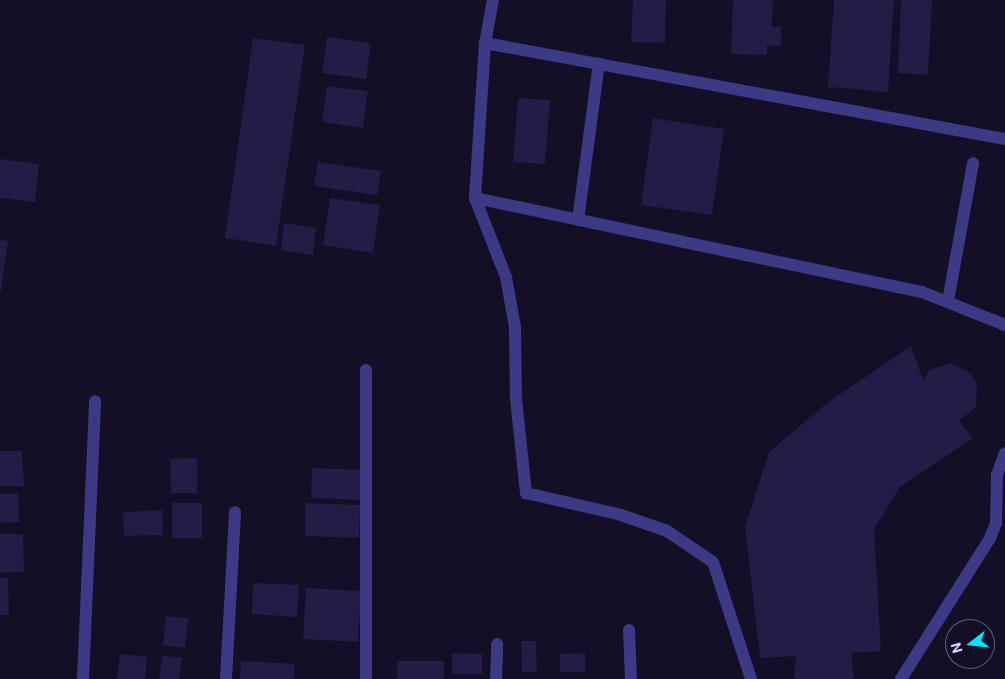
<!DOCTYPE html>
<html>
<head>
<meta charset="utf-8">
<style>
  body { margin:0 }
  #map { position:relative; width:1005px; height:679px; overflow:hidden; background:#130f26; font-family:Roboto,sans-serif }
  div>[style] { position:absolute }
  .building>* { inset:0; background:#241b47 }
  .lane>* { height:12px; margin:-6px; padding:0 6px; transform-origin:6px; border-radius:6px; background:#3d3a85 }
  .street>* { height:12px; margin:-6px; padding:0 6px; transform-origin:6px; border-radius:6px; background:#3d3a85 }
  span { translate:-50% -50%; white-space:nowrap; text-align:center; line-height:1.15; -webkit-text-stroke:4px #130f26; paint-order:stroke }
  .north { position:absolute; left:945px; top:619px; width:50px; height:50px; box-sizing:border-box; background:#130f26; border:1px solid #625e7d; border-radius:50%; rotate:254deg; font-size:14px; font-weight:700; line-height:20px; text-align:center; color:#d9d4ff }
  .north::after { content:''; display:block; margin:auto; width:18px; height:22px; background:#00e5ff; clip-path:polygon(50% 0,100% 100%,50% 72%,0 100%) }
</style>
</head>
<body>
<div id="map">
  <div class="building">
    <div style="clip-path:polygon(633px 0,666px 0,665px 43px,631px 42px)"></div>
    <div style="clip-path:polygon(733px 0,773px 0,772px 27px,781px 27px,781px 46px,767px 45px,767px 55px,731px 54px)"></div>
    <div style="clip-path:polygon(834px 0,894px 0,888px 92px,828px 87px)"></div>
    <div style="clip-path:polygon(901px 0,932px 0,928px 75px,898px 73px)"></div>
    <div style="clip-path:polygon(327px 37px,371px 43px,366px 79px,322px 73px)"></div>
    <div style="clip-path:polygon(253px 38px,305px 45px,276px 246px,225px 238px)"></div>
    <div style="clip-path:polygon(327px 86px,368px 91px,363px 128px,322px 122px)"></div>
    <div style="clip-path:polygon(518px 98px,550px 100px,545px 164px,513px 162px)"></div>
    <div style="clip-path:polygon(653px 118px,724px 129px,712px 215px,641px 205px)"></div>
    <div style="clip-path:polygon(0 159px,39px 164px,35px 202px,0 198px)"></div>
    <div style="clip-path:polygon(318px 162px,381px 171px,377px 195px,314px 186px)"></div>
    <div style="clip-path:polygon(330px 198px,380px 205px,373px 253px,323px 245px)"></div>
    <div style="clip-path:polygon(284px 223px,316px 228px,313px 255px,281px 250px)"></div>
    <div style="clip-path:polygon(0 240px,8px 241px,1px 291px,0 291px)"></div>
    <div style="clip-path:polygon(911px 346px,923px 380px,930px 370px,951px 363px,971px 374px,977px 384px,976px 407px,959px 421px,973px 438px,900px 487px,874px 529px,881px 651px,851px 653px,854px 679px,794px 679px,796px 656px,760px 658px,745px 527px,769px 452px,826px 404px)"></div>
    <div style="clip-path:polygon(0 451px,22px 451px,24px 486px,0 486px)"></div>
    <div style="clip-path:polygon(197px 458px,197px 493px,171px 493px,170px 459px)"></div>
    <div style="clip-path:polygon(312px 468px,364px 470px,363px 500px,311px 498px)"></div>
    <div style="clip-path:polygon(0 494px,18px 494px,19px 522px,0 523px)"></div>
    <div style="clip-path:polygon(172px 503px,202px 503px,202px 538px,172px 538px)"></div>
    <div style="clip-path:polygon(305px 503px,360px 505px,359px 538px,305px 536px)"></div>
    <div style="clip-path:polygon(162px 510px,163px 535px,124px 536px,123px 512px)"></div>
    <div style="clip-path:polygon(0 534px,23px 534px,24px 572px,0 573px)"></div>
    <div style="clip-path:polygon(0 578px,8px 578px,9px 615px,0 615px)"></div>
    <div style="clip-path:polygon(253px 583px,299px 585px,297px 617px,252px 614px)"></div>
    <div style="clip-path:polygon(306px 588px,361px 591px,358px 642px,303px 639px)"></div>
    <div style="clip-path:polygon(166px 616px,188px 618px,185px 648px,163px 645px)"></div>
    <div style="clip-path:polygon(521px 641px,536px 641px,537px 672px,522px 672px)"></div>
    <div style="clip-path:polygon(452px 653px,482px 654px,482px 674px,452px 674px)"></div>
    <div style="clip-path:polygon(585px 653px,585px 672px,560px 672px,560px 654px)"></div>
    <div style="clip-path:polygon(120px 654px,147px 657px,145px 679px,117px 679px)"></div>
    <div style="clip-path:polygon(163px 655px,182px 658px,179px 679px,159px 679px)"></div>
    <div style="clip-path:polygon(241px 661px,295px 664px,294px 679px,240px 679px)"></div>
    <div style="clip-path:polygon(397px 661px,444px 661px,444px 679px,397px 679px)"></div>
  </div>
  <div class="lane">
    <div style="left:485px;top:43px;width:155px;rotate:93.7deg"></div>
    <div style="left:475px;top:198px;width:85px;rotate:68.6deg"></div>
    <div style="left:506px;top:277px;width:51px;rotate:79.8deg"></div>
    <div style="left:515px;top:327px;width:72px;rotate:89.2deg"></div>
    <div style="left:516px;top:399px;width:95px;rotate:83.9deg"></div>
    <div style="left:526px;top:493px;width:94px;rotate:12.9deg"></div>
    <div style="left:618px;top:514px;width:52px;rotate:19.1deg"></div>
    <div style="left:667px;top:531px;width:55px;rotate:34deg"></div>
    <div style="left:713px;top:562px;width:123px;rotate:72deg"></div>
    <div style="left:475px;top:198px;width:457px;rotate:11.9deg"></div>
    <div style="left:922px;top:292px;width:89px;rotate:21.7deg"></div>
    <div style="left:578px;top:220px;width:158px;rotate:-82.4deg"></div>
    <div style="left:948px;top:301px;width:140px;rotate:-79.7deg"></div>
    <div style="left:901px;top:679px;width:167px;rotate:-57.7deg"></div>
    <div style="left:990px;top:538px;width:16px;rotate:-68deg"></div>
    <div style="left:996px;top:523px;width:48px;rotate:-88.8deg"></div>
    <div style="left:997px;top:475px;width:23px;rotate:-70deg"></div>
  </div>
  <div class="street">
    <div style="left:493px;top:0;width:44px;rotate:100.5deg"></div>
    <div style="left:485px;top:43px;width:529px;rotate:10.46deg"></div>
    <div style="left:366px;top:370px;width:309px;rotate:90deg"></div>
    <div style="left:629px;top:630px;width:49px;rotate:87.7deg"></div>
    <div style="left:83px;top:679px;width:278px;rotate:-87.5deg"></div>
    <div style="left:226px;top:679px;width:167px;rotate:-86.9deg"></div>
    <div style="left:496px;top:679px;width:35px;rotate:-88deg"></div>
  </div>
  <div class="north">N</div>
</div>
</body>
</html>
